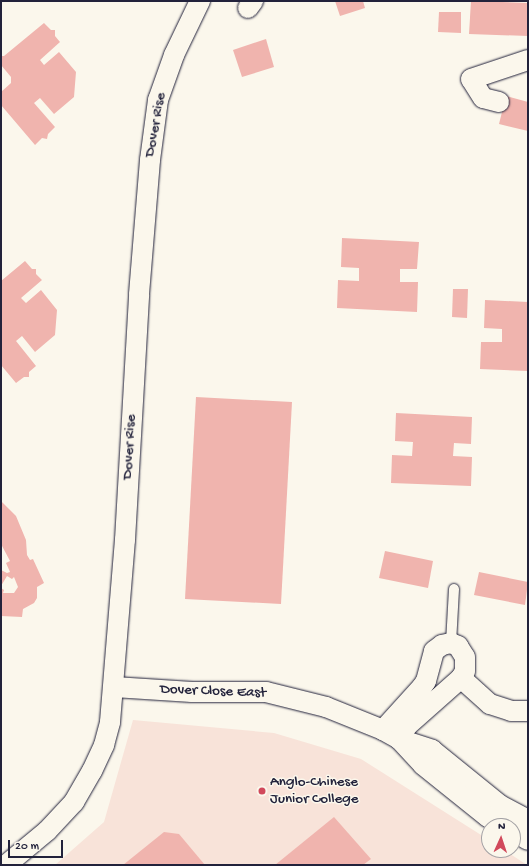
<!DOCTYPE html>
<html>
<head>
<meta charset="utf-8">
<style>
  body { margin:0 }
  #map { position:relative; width:529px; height:866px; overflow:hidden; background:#fbf7ec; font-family:"Gochi Hand",sans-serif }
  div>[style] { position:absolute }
  .built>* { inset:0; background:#f8e3d9 }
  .building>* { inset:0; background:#f0b4ae }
  .roads { filter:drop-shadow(0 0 1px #22223b) drop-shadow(0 0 1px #22223b) }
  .lane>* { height:10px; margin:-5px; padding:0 5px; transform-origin:5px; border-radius:5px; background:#fbf7ec }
  .street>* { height:20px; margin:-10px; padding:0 10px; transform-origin:10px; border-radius:10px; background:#fbf7ec }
  .dots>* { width:11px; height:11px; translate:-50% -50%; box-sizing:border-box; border:2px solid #fbf7ec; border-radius:50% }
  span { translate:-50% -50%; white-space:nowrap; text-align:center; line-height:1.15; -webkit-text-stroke:3px #fbf7ec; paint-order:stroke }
  .street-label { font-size:15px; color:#22223b }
  .poi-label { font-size:15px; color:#22223b }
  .left { translate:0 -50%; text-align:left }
  .frame { position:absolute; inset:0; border:2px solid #22223b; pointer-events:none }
  .north { position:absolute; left:481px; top:818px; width:40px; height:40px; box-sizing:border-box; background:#fbf7ec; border:1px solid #a4a2a5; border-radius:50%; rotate:3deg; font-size:11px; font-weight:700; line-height:16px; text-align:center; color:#22223b }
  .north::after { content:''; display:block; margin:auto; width:14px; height:18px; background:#d1495b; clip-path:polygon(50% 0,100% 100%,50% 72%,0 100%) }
  .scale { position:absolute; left:8px; top:840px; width:55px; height:18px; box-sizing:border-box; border:2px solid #22223b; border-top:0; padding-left:5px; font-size:12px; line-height:14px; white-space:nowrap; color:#22223b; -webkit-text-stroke:3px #fbf7ec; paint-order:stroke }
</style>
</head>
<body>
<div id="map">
  <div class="built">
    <div style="clip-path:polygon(133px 720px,274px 733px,361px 759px,489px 840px,489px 850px,504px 850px,527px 865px,55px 865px,104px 822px)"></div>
  </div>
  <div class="building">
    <div style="clip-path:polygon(335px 1px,363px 1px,365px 8px,340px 16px)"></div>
    <div style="clip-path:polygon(471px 1px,528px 3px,528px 36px,469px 34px)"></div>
    <div style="clip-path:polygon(439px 12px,461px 12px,461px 33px,438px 32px)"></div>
    <div style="clip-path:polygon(44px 23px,51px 30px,55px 30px,55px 36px,60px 42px,40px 60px,44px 65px,59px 52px,76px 72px,74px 97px,54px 114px,40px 98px,34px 103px,55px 127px,48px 134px,47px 139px,42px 138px,35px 145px,1px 105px,1px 92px,11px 83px,11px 77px,1px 65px,1px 56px,4px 56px)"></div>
    <div style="clip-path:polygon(266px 39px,274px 67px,242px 77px,233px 50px)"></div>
    <div style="clip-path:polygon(506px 96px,528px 102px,528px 131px,499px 124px)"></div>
    <div style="clip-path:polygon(342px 238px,419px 242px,417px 269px,400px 269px,400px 282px,418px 282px,417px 312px,337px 308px,338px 280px,359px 281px,359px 268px,341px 267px)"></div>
    <div style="clip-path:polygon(25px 261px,32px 269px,36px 269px,36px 274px,42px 280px,21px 298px,26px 303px,41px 290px,57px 310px,55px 335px,35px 352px,22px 336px,16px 341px,36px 366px,29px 372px,29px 377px,24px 377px,16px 383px,1px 365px,1px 281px)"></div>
    <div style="clip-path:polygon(453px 289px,468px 289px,467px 318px,452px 317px)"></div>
    <div style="clip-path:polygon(485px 300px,528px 302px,528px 371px,480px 369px,481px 342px,502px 342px,502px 329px,484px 328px)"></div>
    <div style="clip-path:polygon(196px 397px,292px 402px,281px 604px,185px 599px)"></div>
    <div style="clip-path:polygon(396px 413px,472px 417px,471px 444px,454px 443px,453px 456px,472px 457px,471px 486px,391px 483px,392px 455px,412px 456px,413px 442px,395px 441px)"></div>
    <div style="clip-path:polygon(1px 501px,16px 516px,26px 540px,27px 555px,30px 560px,33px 559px,44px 583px,37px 587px,37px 598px,34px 603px,23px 609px,22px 617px,1px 616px,1px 588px,4px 590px,3px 593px,14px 593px,18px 587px,14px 577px,12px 579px,7px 576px,1px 586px,1px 570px,7px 573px,10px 572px,6px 563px,10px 561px,1px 544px)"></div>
    <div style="clip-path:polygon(385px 551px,433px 561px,428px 588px,379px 578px)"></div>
    <div style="clip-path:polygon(479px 572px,528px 582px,525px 605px,474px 595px)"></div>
    <div style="clip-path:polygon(334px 817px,371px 859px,363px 865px,275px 865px)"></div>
    <div style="clip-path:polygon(164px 832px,179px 834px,205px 865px,123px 865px)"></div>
  </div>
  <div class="roads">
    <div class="lane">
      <div style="left:451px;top:643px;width:54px;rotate:-86.8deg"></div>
    </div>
    <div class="street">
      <div style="left:248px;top:8px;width:9px;rotate:-54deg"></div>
      <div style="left:499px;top:102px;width:16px;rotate:-166deg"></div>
      <div style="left:483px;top:98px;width:22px;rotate:-122deg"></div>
      <div style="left:471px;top:79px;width:60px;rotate:-18.4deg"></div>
      <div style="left:461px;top:678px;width:39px;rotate:42deg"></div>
      <div style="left:490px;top:704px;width:22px;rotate:18deg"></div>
      <div style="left:511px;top:711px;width:17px"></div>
      <div style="left:114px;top:687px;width:78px;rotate:3.7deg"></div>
      <div style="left:192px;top:692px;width:74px"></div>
      <div style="left:266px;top:692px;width:62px;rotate:14deg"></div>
      <div style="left:326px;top:707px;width:61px;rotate:22deg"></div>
      <div style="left:383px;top:730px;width:18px;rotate:29deg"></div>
      <div style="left:399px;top:739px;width:35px;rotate:18deg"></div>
      <div style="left:432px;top:750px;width:87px;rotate:39deg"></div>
      <div style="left:500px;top:805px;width:32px;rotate:28deg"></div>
      <div style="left:383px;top:730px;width:58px;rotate:-47.8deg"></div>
      <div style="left:422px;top:687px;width:7px;rotate:-56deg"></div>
      <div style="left:426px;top:681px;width:31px;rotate:-75deg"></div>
      <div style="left:434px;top:651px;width:10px;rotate:-37deg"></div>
      <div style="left:442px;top:645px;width:9px;rotate:-13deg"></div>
      <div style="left:451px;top:643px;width:8px;rotate:23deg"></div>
      <div style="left:458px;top:646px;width:13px;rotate:58deg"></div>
      <div style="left:465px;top:657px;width:14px;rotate:90deg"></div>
      <div style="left:465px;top:671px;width:8px;rotate:120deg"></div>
      <div style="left:461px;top:678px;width:72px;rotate:138.4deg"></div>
      <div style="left:407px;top:726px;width:15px;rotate:122deg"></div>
      <div style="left:400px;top:740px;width:34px;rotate:47deg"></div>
      <div style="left:423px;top:765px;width:83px;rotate:38.7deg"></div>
      <div style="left:488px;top:817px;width:19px;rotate:28deg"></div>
      <div style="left:513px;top:831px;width:17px;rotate:31deg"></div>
      <div style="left:6px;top:865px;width:53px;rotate:-39.7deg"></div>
      <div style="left:47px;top:831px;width:40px;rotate:-47deg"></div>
      <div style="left:74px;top:802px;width:36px;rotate:-60deg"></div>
      <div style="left:92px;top:771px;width:29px;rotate:-65deg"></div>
      <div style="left:104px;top:745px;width:24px;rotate:-75deg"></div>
      <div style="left:110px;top:722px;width:183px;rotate:-85.3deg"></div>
      <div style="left:125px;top:540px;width:246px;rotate:-86.7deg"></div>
      <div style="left:139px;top:294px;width:134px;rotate:-85.3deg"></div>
      <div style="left:150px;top:160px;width:61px;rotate:-82.4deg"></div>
      <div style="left:158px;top:100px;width:48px;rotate:-70.4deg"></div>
      <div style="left:174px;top:55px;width:60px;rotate:-64.3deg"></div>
    </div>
  </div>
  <div class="dots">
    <div style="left:262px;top:791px;background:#d1495b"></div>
  </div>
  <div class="street-label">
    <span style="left:156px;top:125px;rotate:-80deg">Dover Rise</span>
    <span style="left:130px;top:447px;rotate:-87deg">Dover Rise</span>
    <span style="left:213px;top:692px;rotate:2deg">Dover Close East</span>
  </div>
  <div class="poi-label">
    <span class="left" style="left:270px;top:791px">Anglo-Chinese<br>Junior College</span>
  </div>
  <div class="frame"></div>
  <div class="north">N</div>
  <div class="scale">20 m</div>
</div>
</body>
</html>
